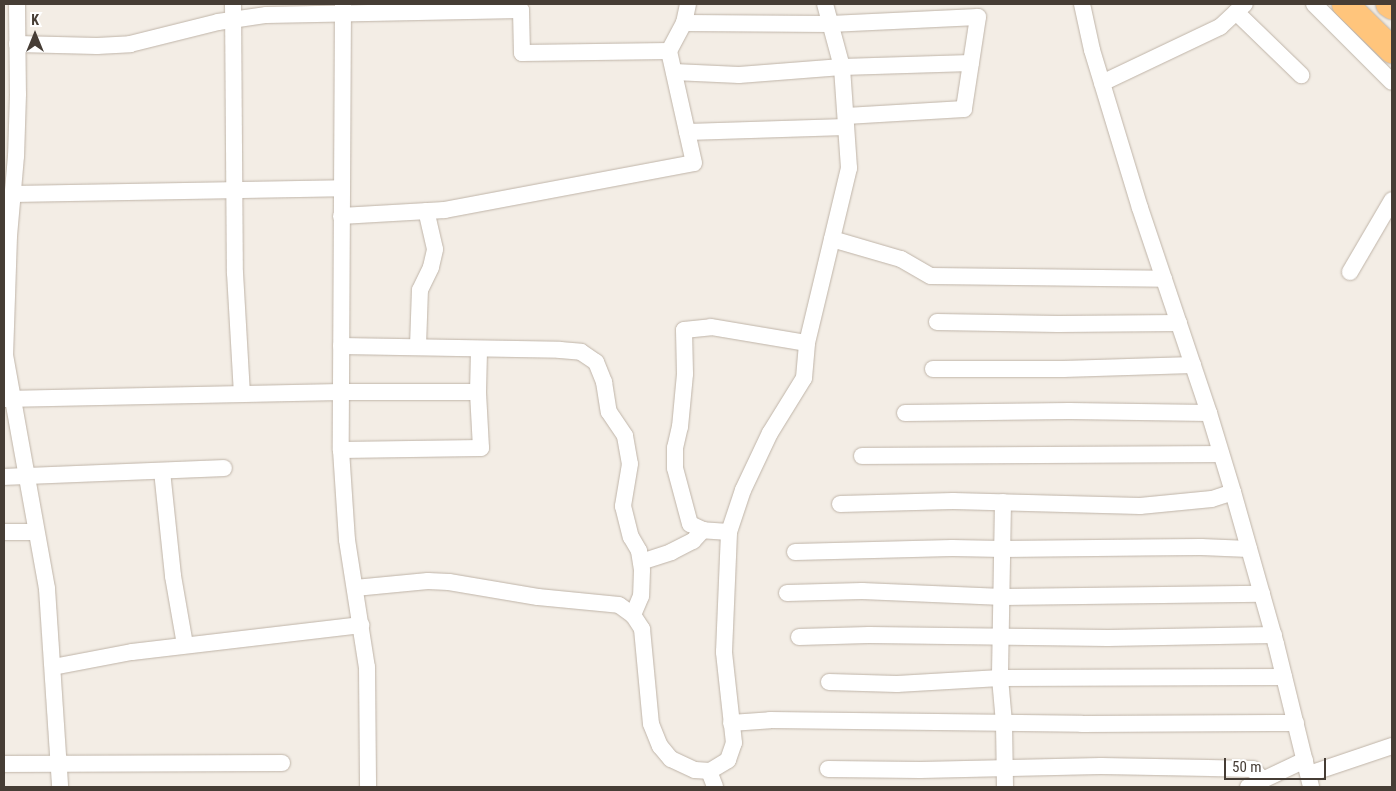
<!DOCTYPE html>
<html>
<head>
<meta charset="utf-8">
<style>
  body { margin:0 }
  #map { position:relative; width:1396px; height:791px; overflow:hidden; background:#f3ede5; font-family:"Roboto Condensed",sans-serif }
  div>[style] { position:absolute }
  .roads { filter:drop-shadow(0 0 1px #bfb4a8) drop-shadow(0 0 1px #bfb4a8) }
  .minor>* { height:16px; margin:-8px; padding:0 8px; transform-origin:8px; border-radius:8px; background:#fff }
  .trunk>* { height:26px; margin:-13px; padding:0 13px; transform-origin:13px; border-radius:13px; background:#ffc57c }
  span { translate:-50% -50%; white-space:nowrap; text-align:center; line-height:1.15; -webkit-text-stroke:4px #fff; paint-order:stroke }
  .frame { position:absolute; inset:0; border:5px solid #463d35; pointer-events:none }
  .north { position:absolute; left:10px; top:10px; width:50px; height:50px; -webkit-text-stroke:4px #fff; paint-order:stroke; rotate:0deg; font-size:14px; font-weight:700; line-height:20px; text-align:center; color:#463d35 }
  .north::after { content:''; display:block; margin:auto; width:18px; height:22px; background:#463d35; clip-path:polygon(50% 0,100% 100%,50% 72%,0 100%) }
  .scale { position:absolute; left:1224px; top:758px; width:102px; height:22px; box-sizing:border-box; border:2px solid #463d35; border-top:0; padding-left:6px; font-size:15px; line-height:18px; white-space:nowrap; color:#463d35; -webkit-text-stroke:4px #fff; paint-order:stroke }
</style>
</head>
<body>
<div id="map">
  <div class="roads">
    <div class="minor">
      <div style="left:17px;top:4px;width:90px;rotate:89.4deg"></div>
      <div style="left:18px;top:94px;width:62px;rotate:91.8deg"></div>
      <div style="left:16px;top:156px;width:80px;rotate:95deg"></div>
      <div style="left:9px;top:236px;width:119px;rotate:91.9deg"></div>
      <div style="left:5px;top:355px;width:238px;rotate:79.8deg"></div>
      <div style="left:47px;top:589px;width:198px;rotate:86.2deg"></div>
      <div style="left:233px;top:4px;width:269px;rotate:89.6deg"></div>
      <div style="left:235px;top:273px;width:121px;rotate:86.7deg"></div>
      <div style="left:343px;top:4px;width:446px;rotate:90.3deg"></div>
      <div style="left:341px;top:450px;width:90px;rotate:86.2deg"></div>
      <div style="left:347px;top:540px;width:129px;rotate:81.1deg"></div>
      <div style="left:367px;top:667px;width:120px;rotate:89.5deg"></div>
      <div style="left:1082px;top:4px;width:47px;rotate:77.7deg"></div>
      <div style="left:1092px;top:50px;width:165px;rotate:73.1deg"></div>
      <div style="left:1140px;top:208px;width:216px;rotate:71.4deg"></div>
      <div style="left:1209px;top:413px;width:83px;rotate:73.1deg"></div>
      <div style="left:1233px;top:492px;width:158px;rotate:74.2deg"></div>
      <div style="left:1276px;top:644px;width:147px;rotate:76.2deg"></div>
      <div style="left:1314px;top:4px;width:110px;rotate:45deg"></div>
      <div style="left:1236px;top:12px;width:91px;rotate:44.1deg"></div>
      <div style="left:684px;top:23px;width:146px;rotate:0.4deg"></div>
      <div style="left:830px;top:24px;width:148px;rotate:-2.7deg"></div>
      <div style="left:978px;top:17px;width:93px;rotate:98.7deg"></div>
      <div style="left:964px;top:109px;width:118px;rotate:176.6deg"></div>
      <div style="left:17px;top:44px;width:80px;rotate:1.4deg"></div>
      <div style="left:97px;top:46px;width:33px;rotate:-3deg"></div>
      <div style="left:130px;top:44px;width:91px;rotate:-14deg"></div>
      <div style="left:218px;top:22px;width:49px;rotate:-8.3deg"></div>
      <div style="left:266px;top:15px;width:255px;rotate:-1.1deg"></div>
      <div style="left:521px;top:10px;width:43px;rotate:88.7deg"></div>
      <div style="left:522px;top:53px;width:147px;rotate:-0.8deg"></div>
      <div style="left:674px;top:72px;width:65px;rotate:2.6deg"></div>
      <div style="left:739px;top:75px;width:103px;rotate:-4.4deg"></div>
      <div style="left:842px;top:67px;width:129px;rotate:-1.8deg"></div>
      <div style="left:1102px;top:83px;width:131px;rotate:-25.4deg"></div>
      <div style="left:1220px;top:27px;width:34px;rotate:-43deg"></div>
      <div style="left:687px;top:132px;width:159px;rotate:-1.8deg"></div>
      <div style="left:13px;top:194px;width:329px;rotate:-1deg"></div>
      <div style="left:341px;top:216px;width:104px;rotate:-3.3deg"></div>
      <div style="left:445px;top:210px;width:253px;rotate:-10.7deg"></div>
      <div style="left:694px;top:163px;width:115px;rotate:-102.6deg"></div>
      <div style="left:669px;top:51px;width:32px;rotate:-62deg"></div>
      <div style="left:684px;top:23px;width:19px;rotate:-78deg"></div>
      <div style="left:832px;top:239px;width:72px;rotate:16.2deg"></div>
      <div style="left:901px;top:259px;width:34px;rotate:30deg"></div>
      <div style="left:931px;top:276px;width:233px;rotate:0.7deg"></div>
      <div style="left:1350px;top:272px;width:83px;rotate:-59.7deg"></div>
      <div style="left:937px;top:322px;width:121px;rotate:0.9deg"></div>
      <div style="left:1058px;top:324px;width:121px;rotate:-0.5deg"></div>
      <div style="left:341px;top:346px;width:219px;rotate:1deg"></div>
      <div style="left:560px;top:350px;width:21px;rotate:5deg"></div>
      <div style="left:581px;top:352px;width:18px;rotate:34deg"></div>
      <div style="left:596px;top:362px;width:22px;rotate:68deg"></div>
      <div style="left:604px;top:382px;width:30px;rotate:81deg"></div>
      <div style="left:609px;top:412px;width:29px;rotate:56deg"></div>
      <div style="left:625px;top:436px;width:28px;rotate:80deg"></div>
      <div style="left:630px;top:464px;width:43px;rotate:99.5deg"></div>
      <div style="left:623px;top:506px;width:32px;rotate:76deg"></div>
      <div style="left:631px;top:537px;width:16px;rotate:60deg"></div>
      <div style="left:639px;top:551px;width:19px;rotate:81deg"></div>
      <div style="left:642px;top:570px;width:26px;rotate:92deg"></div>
      <div style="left:641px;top:596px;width:21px;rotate:113deg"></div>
      <div style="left:418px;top:346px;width:56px;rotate:-88deg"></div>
      <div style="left:420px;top:290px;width:25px;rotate:-64deg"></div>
      <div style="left:431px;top:267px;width:18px;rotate:-77deg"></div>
      <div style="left:435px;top:249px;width:39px;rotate:-103deg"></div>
      <div style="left:933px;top:369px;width:130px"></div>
      <div style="left:1063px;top:369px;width:130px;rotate:-1.8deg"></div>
      <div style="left:4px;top:399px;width:337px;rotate:-1.2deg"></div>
      <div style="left:341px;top:392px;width:137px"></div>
      <div style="left:905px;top:413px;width:164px;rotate:-0.7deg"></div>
      <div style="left:1069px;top:411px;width:140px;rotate:0.8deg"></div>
      <div style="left:341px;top:450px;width:140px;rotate:-0.8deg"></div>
      <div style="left:481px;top:448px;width:56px;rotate:-93.1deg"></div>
      <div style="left:478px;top:392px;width:42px;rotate:-88.6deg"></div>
      <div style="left:862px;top:456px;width:359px;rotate:-0.3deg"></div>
      <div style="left:162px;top:471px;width:106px;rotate:84deg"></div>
      <div style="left:173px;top:576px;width:70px;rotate:80.1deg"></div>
      <div style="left:4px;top:477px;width:220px;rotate:-2.3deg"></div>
      <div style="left:1003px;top:502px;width:176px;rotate:91deg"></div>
      <div style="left:1000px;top:678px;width:45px;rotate:84.9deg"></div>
      <div style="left:1004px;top:723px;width:64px;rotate:89.1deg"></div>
      <div style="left:840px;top:504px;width:113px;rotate:-1.5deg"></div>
      <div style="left:953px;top:501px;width:187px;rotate:1.5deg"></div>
      <div style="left:1140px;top:506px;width:72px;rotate:-5.6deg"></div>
      <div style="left:1212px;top:499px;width:22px;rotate:-18deg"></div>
      <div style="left:4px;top:532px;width:32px"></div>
      <div style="left:729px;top:532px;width:26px;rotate:-176deg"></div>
      <div style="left:703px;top:530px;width:14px;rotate:-155deg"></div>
      <div style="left:690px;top:524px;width:58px;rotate:-105deg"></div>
      <div style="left:675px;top:468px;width:20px;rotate:-90deg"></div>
      <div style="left:675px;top:448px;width:22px;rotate:-77deg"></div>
      <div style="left:680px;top:427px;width:53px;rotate:-84.6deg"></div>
      <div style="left:685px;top:374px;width:44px;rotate:-91.3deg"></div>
      <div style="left:684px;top:330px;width:27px;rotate:-6deg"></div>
      <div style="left:711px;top:327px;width:97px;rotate:9.5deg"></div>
      <div style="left:795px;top:552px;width:157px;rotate:-1.5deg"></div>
      <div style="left:952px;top:548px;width:51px;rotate:1.1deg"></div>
      <div style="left:1003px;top:549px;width:198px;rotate:-0.6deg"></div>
      <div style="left:1201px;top:547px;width:48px;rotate:2.4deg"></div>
      <div style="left:641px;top:562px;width:32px;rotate:-18deg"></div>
      <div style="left:671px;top:552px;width:25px;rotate:-27deg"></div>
      <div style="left:693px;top:541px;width:15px;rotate:-48deg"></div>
      <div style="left:355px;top:588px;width:73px;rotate:-5.5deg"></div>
      <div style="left:428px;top:581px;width:21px;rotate:3deg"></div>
      <div style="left:449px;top:582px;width:90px;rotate:9.6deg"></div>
      <div style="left:538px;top:597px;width:81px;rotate:5.6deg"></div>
      <div style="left:619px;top:605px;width:17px;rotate:36deg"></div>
      <div style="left:633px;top:615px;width:17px;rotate:57deg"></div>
      <div style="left:642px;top:629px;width:95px;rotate:84.6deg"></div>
      <div style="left:651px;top:724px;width:24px;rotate:68deg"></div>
      <div style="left:660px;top:746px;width:17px;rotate:50deg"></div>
      <div style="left:671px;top:759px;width:26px;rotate:25deg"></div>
      <div style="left:695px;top:770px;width:15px;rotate:4deg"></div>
      <div style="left:710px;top:771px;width:21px;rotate:-31deg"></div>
      <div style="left:728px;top:760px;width:18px;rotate:-71deg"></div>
      <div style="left:734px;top:743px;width:92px;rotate:-96.3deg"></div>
      <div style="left:724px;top:652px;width:120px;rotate:-87.6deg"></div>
      <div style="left:729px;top:532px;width:44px;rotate:-71.6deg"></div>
      <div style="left:743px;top:490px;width:63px;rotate:-64.7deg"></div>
      <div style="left:770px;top:433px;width:65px;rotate:-58.3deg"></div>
      <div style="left:804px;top:378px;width:35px;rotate:-85deg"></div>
      <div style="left:807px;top:343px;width:180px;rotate:-76.5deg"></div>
      <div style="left:849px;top:168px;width:101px;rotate:-94deg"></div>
      <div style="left:842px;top:67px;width:65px;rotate:-105.1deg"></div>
      <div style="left:787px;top:593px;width:75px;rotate:-1.5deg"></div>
      <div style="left:862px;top:591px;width:141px;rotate:2.4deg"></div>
      <div style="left:1003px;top:597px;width:259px;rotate:-0.7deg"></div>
      <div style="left:799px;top:637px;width:70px;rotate:-1.6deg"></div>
      <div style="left:869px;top:635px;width:239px;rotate:0.7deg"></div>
      <div style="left:1108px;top:638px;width:166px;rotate:-1deg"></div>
      <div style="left:53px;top:667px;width:80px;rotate:-10.8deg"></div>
      <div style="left:132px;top:652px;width:231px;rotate:-6.7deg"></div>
      <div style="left:829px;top:682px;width:68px;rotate:1.7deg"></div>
      <div style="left:897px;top:684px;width:103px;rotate:-3.3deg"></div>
      <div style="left:1000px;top:678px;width:284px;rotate:-0.2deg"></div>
      <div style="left:731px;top:723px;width:39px;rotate:-4deg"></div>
      <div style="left:770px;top:720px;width:312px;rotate:0.7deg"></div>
      <div style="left:1082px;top:724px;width:214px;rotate:-0.3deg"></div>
      <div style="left:4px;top:764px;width:278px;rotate:-0.2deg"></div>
      <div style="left:828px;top:769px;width:92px;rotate:0.6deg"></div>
      <div style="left:920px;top:770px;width:181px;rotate:-1.3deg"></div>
      <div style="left:1101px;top:766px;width:152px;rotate:1.1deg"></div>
      <div style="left:1253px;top:769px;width:15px;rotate:48deg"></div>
      <div style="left:709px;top:771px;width:17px;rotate:69deg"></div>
      <div style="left:1309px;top:774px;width:88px;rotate:-18.6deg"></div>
      <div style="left:1248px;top:787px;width:63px;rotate:-25.3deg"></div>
    </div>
    <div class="trunk">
      <div style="left:1345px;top:4px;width:66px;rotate:44.4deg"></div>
      <div style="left:1389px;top:4px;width:4px;rotate:34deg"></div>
    </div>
  </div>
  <div class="frame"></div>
  <div class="north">K</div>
  <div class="scale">50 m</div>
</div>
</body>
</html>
